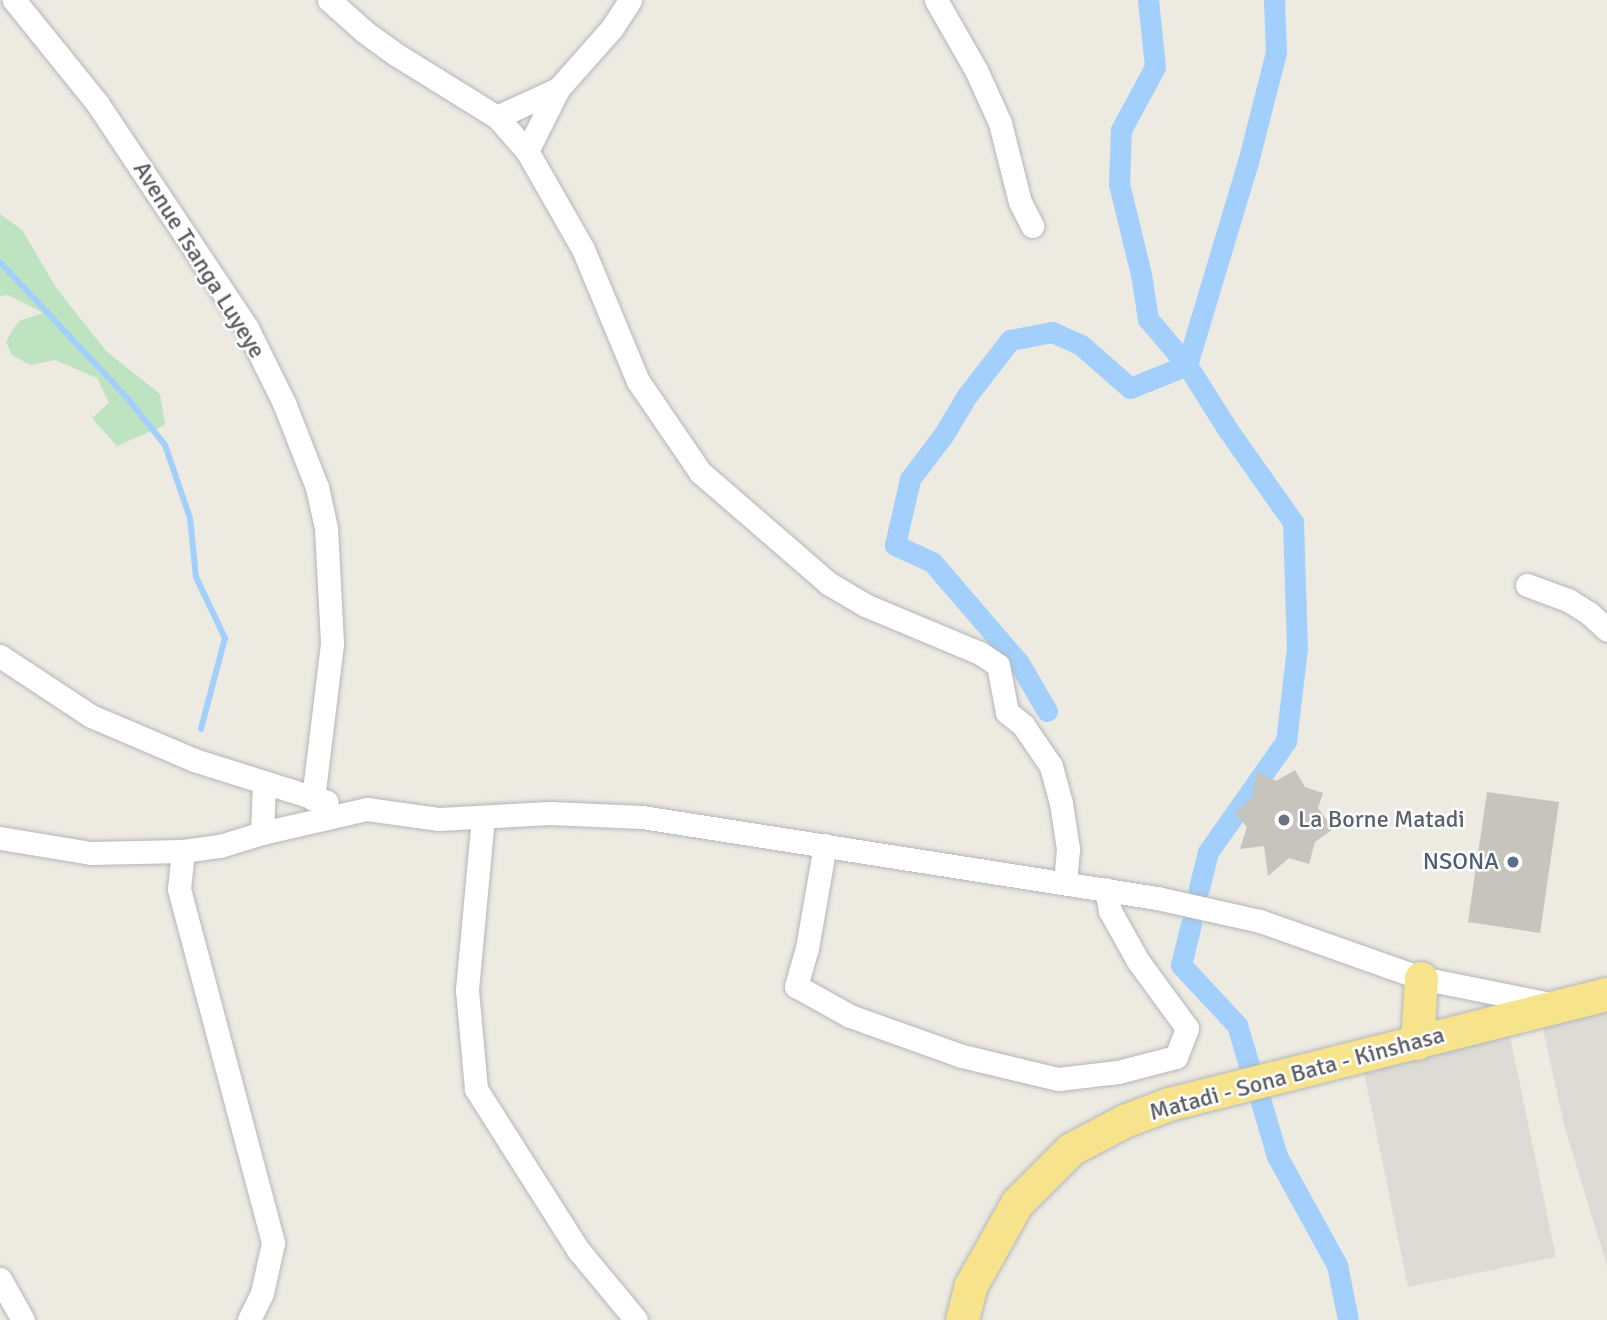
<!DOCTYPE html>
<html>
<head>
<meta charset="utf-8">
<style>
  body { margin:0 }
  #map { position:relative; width:1607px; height:1320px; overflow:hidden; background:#eceae1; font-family:Signika,sans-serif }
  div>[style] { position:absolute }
  .industrial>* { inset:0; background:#dddbd5 }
  .green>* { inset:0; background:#bee3c0 }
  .stream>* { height:6px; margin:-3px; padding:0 3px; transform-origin:3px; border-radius:3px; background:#a2cffb }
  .canal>* { height:21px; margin:-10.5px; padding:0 10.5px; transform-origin:10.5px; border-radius:10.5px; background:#a2cffb }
  .building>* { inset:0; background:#c7c4be }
  .roads { filter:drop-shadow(0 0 2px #b4b6bb) drop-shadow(0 0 2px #b4b6bb) }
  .minor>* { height:23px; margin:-11.5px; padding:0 11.5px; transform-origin:11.5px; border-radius:11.5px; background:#fff }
  .highway>* { height:33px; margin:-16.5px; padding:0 16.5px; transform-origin:16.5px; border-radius:16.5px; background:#f7e38c }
  .dots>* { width:19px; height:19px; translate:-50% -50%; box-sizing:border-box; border:4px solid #fff; border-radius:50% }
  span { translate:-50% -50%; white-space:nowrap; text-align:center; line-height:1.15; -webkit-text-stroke:5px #fff; paint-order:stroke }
  .street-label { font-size:24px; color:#5a5c61 }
  .worship-label { font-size:24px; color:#5b616d }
  .left { translate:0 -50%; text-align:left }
  .service-label { font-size:24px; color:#4e5e75 }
  .right { translate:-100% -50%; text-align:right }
</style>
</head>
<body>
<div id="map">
  <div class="industrial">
    <div style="clip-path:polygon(1607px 1006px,1607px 1266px,1564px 1125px,1543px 1028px,1591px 1009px)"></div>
    <div style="clip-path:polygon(1509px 1032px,1556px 1257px,1408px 1287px,1362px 1062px)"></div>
  </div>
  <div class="green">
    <div style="clip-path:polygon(0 214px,22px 230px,57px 289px,106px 351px,160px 394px,165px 425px,117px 446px,92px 418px,109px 403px,97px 378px,55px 360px,30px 365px,12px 355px,6px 342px,13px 329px,19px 321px,43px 313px,8px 295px,0 296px)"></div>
  </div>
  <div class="stream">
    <div style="left:0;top:262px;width:187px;rotate:46.9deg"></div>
    <div style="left:128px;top:399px;width:59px;rotate:51.2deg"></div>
    <div style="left:165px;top:445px;width:77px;rotate:71.1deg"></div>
    <div style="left:190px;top:518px;width:59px;rotate:84.2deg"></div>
    <div style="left:196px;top:577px;width:68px;rotate:64.6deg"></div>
    <div style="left:225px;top:638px;width:94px;rotate:104.8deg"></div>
  </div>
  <div class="canal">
    <div style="left:1148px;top:0;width:67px;rotate:84deg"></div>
    <div style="left:1155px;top:67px;width:72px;rotate:118.4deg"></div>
    <div style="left:1121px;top:130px;width:54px;rotate:92.1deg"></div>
    <div style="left:1119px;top:184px;width:93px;rotate:76.3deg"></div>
    <div style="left:1141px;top:274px;width:46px;rotate:81.2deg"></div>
    <div style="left:1148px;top:319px;width:60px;rotate:49.7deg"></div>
    <div style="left:1187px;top:365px;width:77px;rotate:57.8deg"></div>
    <div style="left:1228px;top:430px;width:113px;rotate:54.8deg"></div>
    <div style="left:1293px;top:522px;width:126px;rotate:88.2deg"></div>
    <div style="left:1297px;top:648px;width:94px;rotate:96.7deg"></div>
    <div style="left:1286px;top:741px;width:136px;rotate:125.1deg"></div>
    <div style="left:1208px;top:852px;width:38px;rotate:104deg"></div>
    <div style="left:1047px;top:711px;width:56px;rotate:-120.3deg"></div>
    <div style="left:1019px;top:663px;width:133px;rotate:-130.7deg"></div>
    <div style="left:932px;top:562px;width:41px;rotate:-155.3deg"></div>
    <div style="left:895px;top:545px;width:68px;rotate:-77.2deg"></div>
    <div style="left:910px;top:479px;width:56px;rotate:-52.9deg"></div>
    <div style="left:944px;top:434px;width:43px;rotate:-59.3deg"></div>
    <div style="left:966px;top:397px;width:72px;rotate:-52.3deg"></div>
    <div style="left:1010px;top:340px;width:43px;rotate:-10.8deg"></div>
    <div style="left:1052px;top:332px;width:32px;rotate:24deg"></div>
    <div style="left:1081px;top:345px;width:65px;rotate:41.3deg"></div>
    <div style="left:1130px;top:388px;width:61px;rotate:-22deg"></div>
    <div style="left:1187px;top:365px;width:212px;rotate:-73.3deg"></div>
    <div style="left:1248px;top:162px;width:114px;rotate:-75.7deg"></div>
    <div style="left:1276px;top:52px;width:52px;rotate:-92.2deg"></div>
    <div style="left:1191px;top:924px;width:42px;rotate:103.7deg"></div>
    <div style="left:1181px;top:965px;width:82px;rotate:47deg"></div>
    <div style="left:1237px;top:1025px;width:42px;rotate:73.3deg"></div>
    <div style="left:1261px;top:1102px;width:56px;rotate:73.5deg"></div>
    <div style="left:1277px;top:1156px;width:124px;rotate:61.2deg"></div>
    <div style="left:1337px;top:1265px;width:56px;rotate:78.7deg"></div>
  </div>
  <div class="building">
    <div style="clip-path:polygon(1295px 770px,1305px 787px,1323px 793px,1318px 808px,1333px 829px,1315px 842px,1309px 864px,1289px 858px,1268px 876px,1264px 846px,1240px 849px,1247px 827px,1235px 813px,1253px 797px,1256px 772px,1276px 781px)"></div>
    <div style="clip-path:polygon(1487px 792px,1559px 802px,1540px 933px,1468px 922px)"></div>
  </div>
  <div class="roads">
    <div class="minor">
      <div style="left:14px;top:0;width:132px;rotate:51.1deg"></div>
      <div style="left:97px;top:103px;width:270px;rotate:56.3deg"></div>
      <div style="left:247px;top:328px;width:84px;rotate:63.7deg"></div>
      <div style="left:284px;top:403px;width:90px;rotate:68.6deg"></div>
      <div style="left:317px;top:487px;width:42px;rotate:77.6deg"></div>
      <div style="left:326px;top:528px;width:116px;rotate:87deg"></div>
      <div style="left:332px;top:644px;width:156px;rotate:97deg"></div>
      <div style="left:329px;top:0;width:48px;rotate:41.6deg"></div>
      <div style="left:365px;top:32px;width:39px;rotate:36deg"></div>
      <div style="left:397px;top:55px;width:118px;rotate:31.8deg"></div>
      <div style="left:497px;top:117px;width:45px;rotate:48.6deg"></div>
      <div style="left:527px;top:151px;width:113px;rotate:60.3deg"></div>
      <div style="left:583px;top:249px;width:143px;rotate:67.4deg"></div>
      <div style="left:638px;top:381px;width:110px;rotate:55.7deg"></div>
      <div style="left:700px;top:472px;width:169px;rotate:40.9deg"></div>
      <div style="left:828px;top:583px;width:43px;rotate:30.7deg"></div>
      <div style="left:865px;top:605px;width:125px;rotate:22.7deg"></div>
      <div style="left:980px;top:653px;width:22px;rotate:34deg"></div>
      <div style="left:998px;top:665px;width:48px;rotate:79.2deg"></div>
      <div style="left:1007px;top:712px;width:21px;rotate:39deg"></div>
      <div style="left:1023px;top:725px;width:50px;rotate:55.7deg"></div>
      <div style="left:1051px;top:766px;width:38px;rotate:75deg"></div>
      <div style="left:1061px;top:803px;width:47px;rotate:81.3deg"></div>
      <div style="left:1068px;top:849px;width:34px;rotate:95deg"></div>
      <div style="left:936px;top:0;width:81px;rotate:60.3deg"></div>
      <div style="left:976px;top:70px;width:58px;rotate:65.6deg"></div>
      <div style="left:1000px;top:123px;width:81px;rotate:75.8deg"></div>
      <div style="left:1020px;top:202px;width:27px;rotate:63deg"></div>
      <div style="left:497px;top:117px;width:67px;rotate:-24.7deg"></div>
      <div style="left:527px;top:151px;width:69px;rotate:-63.4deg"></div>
      <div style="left:558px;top:89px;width:81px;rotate:-48.5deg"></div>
      <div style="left:612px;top:28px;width:33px;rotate:-57deg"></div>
      <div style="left:1527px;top:585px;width:44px;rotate:20.1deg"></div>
      <div style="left:1568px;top:600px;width:25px;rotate:32deg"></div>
      <div style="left:1589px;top:613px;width:25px;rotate:43deg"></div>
      <div style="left:0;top:656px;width:109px;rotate:33.4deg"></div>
      <div style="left:91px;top:716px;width:112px;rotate:23.1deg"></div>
      <div style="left:194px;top:760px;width:139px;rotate:17.5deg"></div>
      <div style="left:483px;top:817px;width:174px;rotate:95.3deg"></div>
      <div style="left:467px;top:990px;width:99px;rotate:84.8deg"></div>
      <div style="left:476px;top:1089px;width:192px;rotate:57.6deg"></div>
      <div style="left:579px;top:1251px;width:89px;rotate:50.4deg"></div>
      <div style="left:262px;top:833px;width:50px;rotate:-87.7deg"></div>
      <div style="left:0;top:838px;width:92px;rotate:9.4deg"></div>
      <div style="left:91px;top:853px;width:92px;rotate:-1.2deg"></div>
      <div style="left:183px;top:851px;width:37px;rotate:-8deg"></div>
      <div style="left:220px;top:846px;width:44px;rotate:-17.2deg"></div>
      <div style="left:262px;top:833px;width:108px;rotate:-12.9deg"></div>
      <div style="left:367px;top:809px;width:73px;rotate:7.9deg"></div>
      <div style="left:439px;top:819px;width:111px;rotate:-3.1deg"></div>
      <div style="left:550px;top:813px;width:92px;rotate:2.5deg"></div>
      <div style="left:642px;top:817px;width:521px;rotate:8.94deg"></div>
      <div style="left:1157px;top:898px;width:106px;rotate:12.6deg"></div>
      <div style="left:1260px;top:921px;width:171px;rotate:19.5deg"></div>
      <div style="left:1421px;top:978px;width:132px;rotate:11.4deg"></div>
      <div style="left:825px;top:845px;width:105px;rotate:99.9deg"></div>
      <div style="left:807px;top:948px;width:40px;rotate:106deg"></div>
      <div style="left:796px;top:986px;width:62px;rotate:29.1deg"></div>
      <div style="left:850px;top:1016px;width:119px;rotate:19.7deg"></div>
      <div style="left:962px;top:1056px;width:99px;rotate:13.5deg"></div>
      <div style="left:1058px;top:1079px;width:60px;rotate:-6.7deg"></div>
      <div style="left:1118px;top:1072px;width:60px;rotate:-14.5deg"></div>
      <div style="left:1176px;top:1057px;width:31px;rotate:-69deg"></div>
      <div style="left:1187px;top:1028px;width:83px;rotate:-126.2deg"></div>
      <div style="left:1138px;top:961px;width:57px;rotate:-119.2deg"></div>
      <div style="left:1110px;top:911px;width:22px;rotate:-100deg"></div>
      <div style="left:183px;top:851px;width:38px;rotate:96deg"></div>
      <div style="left:179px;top:889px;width:366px;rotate:75.1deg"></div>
      <div style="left:273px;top:1243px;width:51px;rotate:102.4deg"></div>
      <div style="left:262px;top:1293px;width:30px;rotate:116deg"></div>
      <div style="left:0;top:1279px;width:47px;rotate:60.7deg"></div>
    </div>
    <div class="highway">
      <div style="left:1417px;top:1043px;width:65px;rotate:-86.5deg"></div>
      <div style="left:962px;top:1320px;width:36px;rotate:-76deg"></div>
      <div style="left:971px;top:1285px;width:94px;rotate:-60.7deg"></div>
      <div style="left:1017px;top:1203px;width:76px;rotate:-45deg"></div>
      <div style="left:1071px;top:1149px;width:60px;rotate:-27.8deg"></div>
      <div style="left:1124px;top:1121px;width:48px;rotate:-20.7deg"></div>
      <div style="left:1169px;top:1104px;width:452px;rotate:-14.1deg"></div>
    </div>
  </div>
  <div class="dots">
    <div style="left:1284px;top:820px;background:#6b7280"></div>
    <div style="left:1513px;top:862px;background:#5c6f8a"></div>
  </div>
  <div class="street-label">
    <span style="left:199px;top:260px;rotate:58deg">Avenue Tsanga Luyeye</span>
    <span style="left:1297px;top:1074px;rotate:-15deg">Matadi - Sona Bata - Kinshasa</span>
  </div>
  <div class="worship-label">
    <span class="left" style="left:1298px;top:820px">La Borne Matadi</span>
  </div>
  <div class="service-label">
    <span class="right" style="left:1499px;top:862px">NSONA</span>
  </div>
</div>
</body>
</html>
